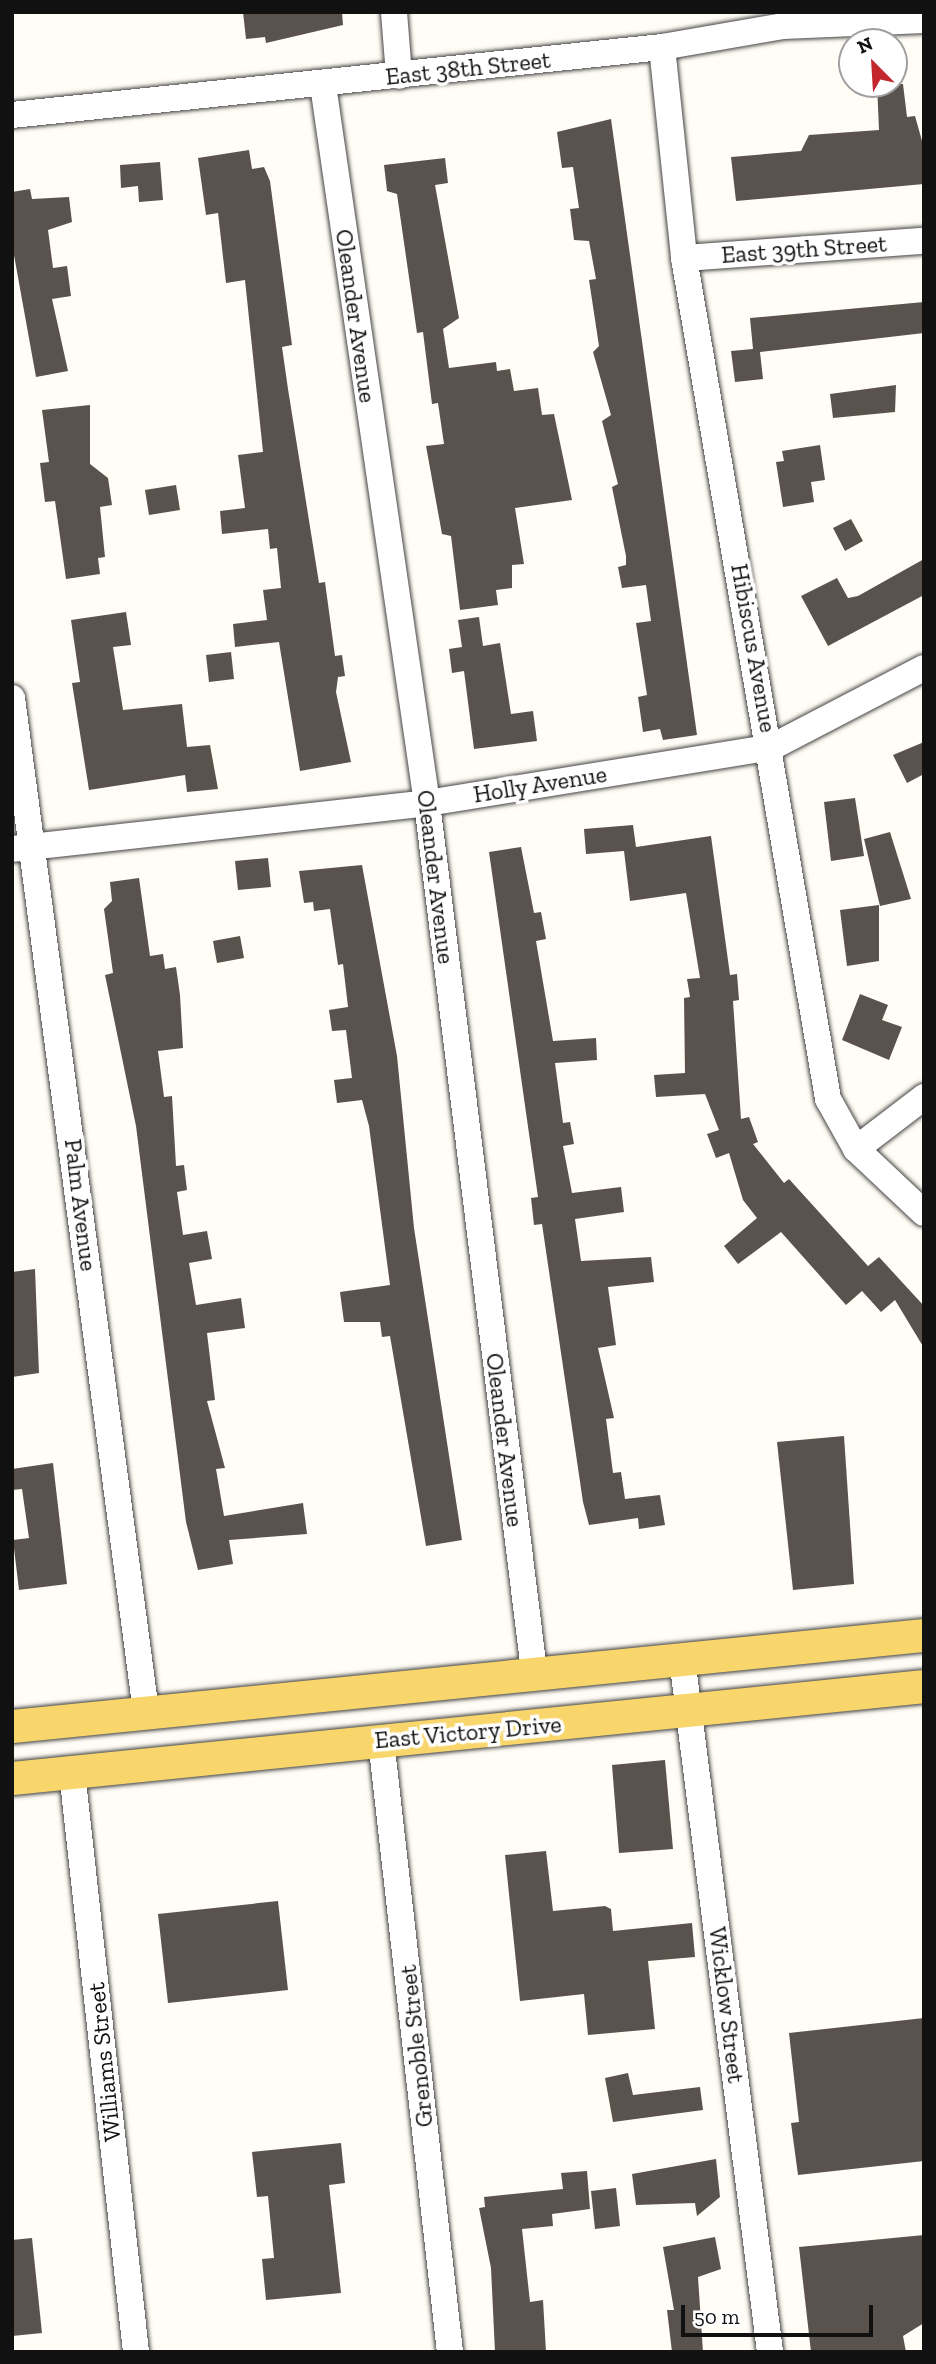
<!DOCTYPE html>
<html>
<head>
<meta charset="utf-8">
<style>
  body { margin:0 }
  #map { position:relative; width:936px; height:2364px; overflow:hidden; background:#fffdf5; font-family:"Zilla Slab",serif }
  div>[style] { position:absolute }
  .building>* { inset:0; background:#5a524d }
  .roads { filter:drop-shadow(0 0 2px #444) drop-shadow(0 0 2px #444) }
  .minor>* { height:26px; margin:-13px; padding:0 13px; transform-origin:13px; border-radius:13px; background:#fff }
  .major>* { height:33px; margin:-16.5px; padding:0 16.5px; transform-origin:16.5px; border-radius:16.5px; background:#f9d66b }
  span { translate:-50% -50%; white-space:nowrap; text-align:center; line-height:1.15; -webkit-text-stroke:7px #fff; paint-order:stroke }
  .street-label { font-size:24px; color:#111 }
  .frame { position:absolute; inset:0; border:14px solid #111; pointer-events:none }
  .north { position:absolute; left:838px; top:28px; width:70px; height:70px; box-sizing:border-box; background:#fff; border:2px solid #a0a0a0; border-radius:50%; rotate:336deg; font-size:19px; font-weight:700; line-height:28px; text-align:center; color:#111 }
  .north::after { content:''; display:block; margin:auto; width:24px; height:32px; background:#c4262e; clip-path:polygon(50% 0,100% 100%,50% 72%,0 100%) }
  .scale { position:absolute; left:681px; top:2305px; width:192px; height:32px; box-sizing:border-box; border:4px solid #111; border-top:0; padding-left:9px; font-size:21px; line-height:24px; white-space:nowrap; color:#111; -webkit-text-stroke:5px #fff; paint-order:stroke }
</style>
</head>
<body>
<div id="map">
  <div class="building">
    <div style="clip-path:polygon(243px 12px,342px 12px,343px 25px,266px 43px,265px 37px,246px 39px)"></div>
    <div style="clip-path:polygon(877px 84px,903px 84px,907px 117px,915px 116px,924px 148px,924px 184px,736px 201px,731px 157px,801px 151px,809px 135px,879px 130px)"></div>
    <div style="clip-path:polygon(611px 119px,697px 735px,663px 740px,660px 729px,643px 732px,638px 697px,647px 695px,636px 623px,651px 621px,646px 585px,622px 588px,618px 567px,626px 565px,626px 556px,612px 487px,618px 484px,602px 421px,611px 415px,593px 352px,599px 346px,589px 280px,596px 279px,589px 241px,574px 240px,570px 209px,579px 208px,573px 167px,562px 168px,557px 132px)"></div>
    <div style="clip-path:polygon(249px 150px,252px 169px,264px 167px,270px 181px,292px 345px,282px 347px,288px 389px,319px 583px,325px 582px,335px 656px,342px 655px,345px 676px,338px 677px,336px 692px,351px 762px,300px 771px,279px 642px,235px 647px,233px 624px,267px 620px,263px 590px,281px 588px,277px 548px,270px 549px,268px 529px,222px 534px,220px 511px,245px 508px,238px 455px,263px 452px,245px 280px,226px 283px,218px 213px,206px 215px,198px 158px)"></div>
    <div style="clip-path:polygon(445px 158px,448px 183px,435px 185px,459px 318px,443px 329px,449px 368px,496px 362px,497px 371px,510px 369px,514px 391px,538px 388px,542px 415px,554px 414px,572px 500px,515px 508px,524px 564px,512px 565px,512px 588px,496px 590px,498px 605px,460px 610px,451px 536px,442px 534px,426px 446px,444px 444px,438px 403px,432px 404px,423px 332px,417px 333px,397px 194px,387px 191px,384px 165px)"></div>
    <div style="clip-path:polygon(160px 162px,163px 200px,139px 202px,138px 186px,121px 188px,120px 165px)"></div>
    <div style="clip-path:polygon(30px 189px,32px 199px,69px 197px,72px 222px,48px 230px,53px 268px,67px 266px,71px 296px,52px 299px,68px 371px,36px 377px,12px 244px,12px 192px)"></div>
    <div style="clip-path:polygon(924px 302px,924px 333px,760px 352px,763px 379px,735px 382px,731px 351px,753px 349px,750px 318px)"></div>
    <div style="clip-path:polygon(896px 385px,895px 412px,833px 418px,830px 394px)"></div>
    <div style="clip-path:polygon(90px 405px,90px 464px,108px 478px,112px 505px,100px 507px,105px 557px,98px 558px,100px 574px,66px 579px,55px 501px,45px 502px,40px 463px,49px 462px,42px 410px)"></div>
    <div style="clip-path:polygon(820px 445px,825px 480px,811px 482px,814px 502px,783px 507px,776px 462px,784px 461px,782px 451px)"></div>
    <div style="clip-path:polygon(176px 485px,180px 510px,149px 515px,145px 490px)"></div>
    <div style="clip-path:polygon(851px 519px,863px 541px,845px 551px,833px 528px)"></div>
    <div style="clip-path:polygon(924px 559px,924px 595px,828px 646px,801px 596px,837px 578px,848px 598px,858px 596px)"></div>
    <div style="clip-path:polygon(126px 612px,131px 645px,113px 647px,123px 710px,182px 704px,187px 747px,210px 745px,218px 789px,187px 792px,185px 775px,89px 790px,72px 683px,80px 682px,71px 620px)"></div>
    <div style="clip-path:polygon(479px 617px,483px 646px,500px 643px,511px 714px,533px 711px,537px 741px,474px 749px,464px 671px,452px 673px,449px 649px,462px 647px,458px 620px)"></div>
    <div style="clip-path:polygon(231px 652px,234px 679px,209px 682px,206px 655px)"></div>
    <div style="clip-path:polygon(924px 742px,924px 774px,907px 783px,893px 755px)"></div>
    <div style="clip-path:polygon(855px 798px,864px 856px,831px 861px,824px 802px)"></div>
    <div style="clip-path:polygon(633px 825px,636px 847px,711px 836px,730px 975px,737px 974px,739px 1000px,733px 1001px,741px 1119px,749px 1117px,758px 1142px,753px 1144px,784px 1183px,789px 1179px,868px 1266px,879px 1257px,924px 1306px,924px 1348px,895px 1300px,881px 1312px,862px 1291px,846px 1305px,781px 1232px,738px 1264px,724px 1246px,757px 1218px,743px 1200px,729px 1153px,716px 1158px,707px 1134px,719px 1130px,705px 1094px,656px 1097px,654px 1075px,685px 1073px,684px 998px,690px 997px,687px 979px,700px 978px,686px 893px,630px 901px,624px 851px,586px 854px,584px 829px)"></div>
    <div style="clip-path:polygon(890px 832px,911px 899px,880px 906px,864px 839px)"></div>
    <div style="clip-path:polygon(521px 847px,534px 913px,541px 912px,546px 939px,536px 941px,553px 1041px,596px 1038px,597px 1060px,555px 1063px,563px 1123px,570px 1122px,574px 1144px,563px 1146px,572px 1193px,621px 1187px,624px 1212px,575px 1219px,581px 1261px,651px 1257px,654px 1282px,608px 1287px,616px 1345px,598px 1348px,614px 1418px,606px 1419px,613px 1473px,621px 1472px,625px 1499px,660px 1495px,665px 1525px,639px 1529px,638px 1518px,589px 1525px,583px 1502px,542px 1224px,534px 1225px,531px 1198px,538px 1197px,489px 852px)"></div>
    <div style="clip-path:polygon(268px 858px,271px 887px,238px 890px,235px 861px)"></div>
    <div style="clip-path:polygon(362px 865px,397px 1056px,414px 1228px,462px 1540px,426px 1546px,390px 1336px,382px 1337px,380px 1322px,344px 1322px,340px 1292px,390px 1285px,369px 1126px,362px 1100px,337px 1103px,334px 1080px,352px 1078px,346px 1030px,332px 1031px,329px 1010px,348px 1007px,343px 964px,338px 965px,330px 909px,314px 911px,313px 902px,304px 903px,299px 871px)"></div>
    <div style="clip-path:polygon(139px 878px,150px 956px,163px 954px,165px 969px,176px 967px,180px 995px,183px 1048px,158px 1051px,164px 1097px,172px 1096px,176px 1166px,184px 1165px,187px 1190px,177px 1192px,183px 1235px,207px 1231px,212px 1259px,189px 1263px,196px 1305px,241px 1298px,245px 1328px,207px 1333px,215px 1400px,207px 1401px,225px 1468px,216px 1469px,224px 1516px,303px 1503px,307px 1534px,229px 1540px,233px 1564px,198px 1570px,186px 1522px,136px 1126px,105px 975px,113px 973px,104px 909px,112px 901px,110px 882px)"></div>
    <div style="clip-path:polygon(879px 905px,879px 961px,847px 966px,840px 910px)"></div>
    <div style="clip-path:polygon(240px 936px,244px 958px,217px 963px,213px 941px)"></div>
    <div style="clip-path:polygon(860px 994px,888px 1005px,882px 1020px,902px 1027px,889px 1060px,842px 1040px)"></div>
    <div style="clip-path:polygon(35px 1269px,39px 1373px,12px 1377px,12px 1272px)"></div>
    <div style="clip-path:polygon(844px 1436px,854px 1584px,793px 1590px,777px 1442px)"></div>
    <div style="clip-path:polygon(53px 1463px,67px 1584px,19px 1590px,13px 1540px,29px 1538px,22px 1489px,12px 1490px,12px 1469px)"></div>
    <div style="clip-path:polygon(665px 1760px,673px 1849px,619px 1853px,612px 1765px)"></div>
    <div style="clip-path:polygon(546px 1851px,553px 1911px,605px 1906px,611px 1909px,613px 1931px,692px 1923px,695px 1957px,648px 1961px,655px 2029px,588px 2035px,584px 1994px,520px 2001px,505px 1855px)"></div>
    <div style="clip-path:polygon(278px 1901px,288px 1990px,168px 2003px,158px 1914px)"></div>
    <div style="clip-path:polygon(924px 2018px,924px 2161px,798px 2175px,791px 2123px,799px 2122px,789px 2033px)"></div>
    <div style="clip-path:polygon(628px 2073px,633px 2095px,700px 2087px,703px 2110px,613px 2122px,605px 2078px)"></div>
    <div style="clip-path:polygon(341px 2143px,345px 2183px,329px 2185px,341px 2293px,266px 2300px,262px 2259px,274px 2258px,268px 2196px,257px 2197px,252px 2152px)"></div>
    <div style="clip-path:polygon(716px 2159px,720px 2197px,697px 2216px,695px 2203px,636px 2205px,632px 2174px)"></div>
    <div style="clip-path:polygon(587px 2171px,590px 2209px,552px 2214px,553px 2226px,522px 2229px,530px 2302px,543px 2300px,546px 2352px,495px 2352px,491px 2268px,479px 2208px,485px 2207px,484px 2197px,563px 2189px,561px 2173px)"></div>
    <div style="clip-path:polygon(616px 2188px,620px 2226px,595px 2229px,591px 2191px)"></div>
    <div style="clip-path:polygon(924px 2235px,924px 2323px,903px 2336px,906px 2352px,811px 2352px,799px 2247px)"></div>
    <div style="clip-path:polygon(715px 2237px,721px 2269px,698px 2277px,703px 2352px,672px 2352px,667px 2310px,674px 2310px,663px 2247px)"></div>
    <div style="clip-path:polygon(32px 2238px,42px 2333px,12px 2336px,12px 2240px)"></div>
  </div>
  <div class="roads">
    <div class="minor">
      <div style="left:394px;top:12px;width:64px;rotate:85.5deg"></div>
      <div style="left:662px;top:47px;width:212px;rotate:84deg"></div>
      <div style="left:684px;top:258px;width:853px;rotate:80.28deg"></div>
      <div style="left:828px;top:1099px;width:57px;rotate:60.8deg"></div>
      <div style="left:856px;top:1149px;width:93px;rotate:43.3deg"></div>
      <div style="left:323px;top:85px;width:725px;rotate:81.76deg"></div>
      <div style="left:427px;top:803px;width:875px;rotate:82.97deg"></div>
      <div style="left:12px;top:115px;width:654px;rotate:-5.97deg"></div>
      <div style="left:662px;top:47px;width:123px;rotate:-9.8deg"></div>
      <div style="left:783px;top:26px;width:141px;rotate:-2.4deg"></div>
      <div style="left:684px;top:258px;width:241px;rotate:-4.1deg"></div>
      <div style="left:12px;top:698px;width:1023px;rotate:82.47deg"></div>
      <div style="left:12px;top:849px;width:418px;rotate:-6.3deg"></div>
      <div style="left:427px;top:803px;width:350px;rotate:-9.2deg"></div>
      <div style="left:772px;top:747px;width:171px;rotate:-27.5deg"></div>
      <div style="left:856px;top:1149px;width:86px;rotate:-37.4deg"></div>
      <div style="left:682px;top:1658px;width:700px;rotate:82.77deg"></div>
      <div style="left:381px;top:1740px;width:616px;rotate:83.57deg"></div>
      <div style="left:72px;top:1772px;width:584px;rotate:83.7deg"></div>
    </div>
    <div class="major">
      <div style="left:12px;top:1726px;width:917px;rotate:-5.7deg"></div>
      <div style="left:12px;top:1778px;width:917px;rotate:-5.76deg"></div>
    </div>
  </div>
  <div class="street-label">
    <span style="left:468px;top:68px;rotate:-6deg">East 38th Street</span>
    <span style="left:804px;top:249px;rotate:-4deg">East 39th Street</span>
    <span style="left:356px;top:316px;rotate:82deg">Oleander Avenue</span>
    <span style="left:754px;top:648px;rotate:80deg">Hibiscus Avenue</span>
    <span style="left:540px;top:784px;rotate:-9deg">Holly Avenue</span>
    <span style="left:436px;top:877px;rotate:83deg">Oleander Avenue</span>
    <span style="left:81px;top:1205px;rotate:83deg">Palm Avenue</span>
    <span style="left:505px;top:1440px;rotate:83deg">Oleander Avenue</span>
    <span style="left:468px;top:1732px;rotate:-5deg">East Victory Drive</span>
    <span style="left:727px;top:2005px;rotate:83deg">Wicklow Street</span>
    <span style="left:416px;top:2046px;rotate:-96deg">Grenoble Street</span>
    <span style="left:104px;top:2062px;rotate:-96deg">Williams Street</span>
  </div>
  <div class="frame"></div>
  <div class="north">N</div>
  <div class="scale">50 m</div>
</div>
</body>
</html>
